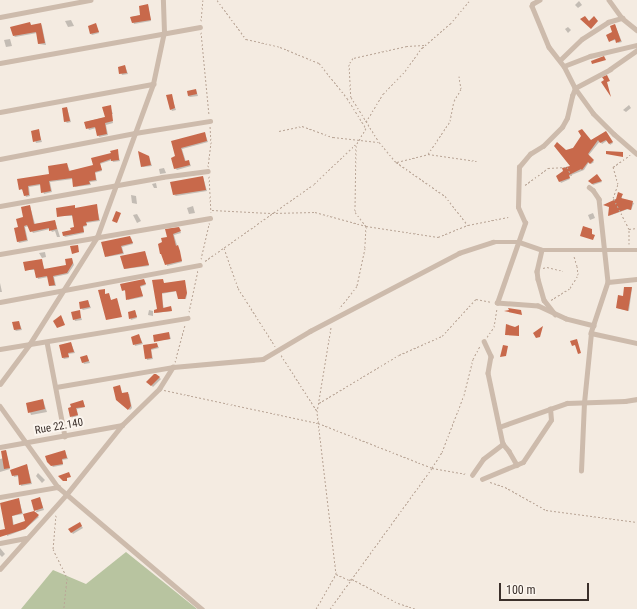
<!DOCTYPE html>
<html>
<head>
<meta charset="utf-8">
<style>
  body { margin:0 }
  #map { position:relative; width:637px; height:609px; overflow:hidden; background:#f4ebe1; font-family:"Roboto Condensed",sans-serif }
  div>[style] { position:absolute }
  .green>* { inset:0; background:#b8c4a0 }
  .shadow>* { inset:0; background:#0003 }
  .building>* { inset:0; background:#c8694b }
  .path>* { height:1px; margin-top:-0.5px; transform-origin:0; background:repeating-linear-gradient(90deg,#b9a596 0 2px,transparent 0 4px) }
  .minor>* { height:4.5px; margin:-2.25px; padding:0 2.25px; transform-origin:2.25px; border-radius:2.25px; background:#cdbbac }
  span { translate:-50% -50%; white-space:nowrap; text-align:center; line-height:1.15; -webkit-text-stroke:4px #fbf5ee; paint-order:stroke }
  .street-label { font-size:11px; color:#3b302b }
  .scale { position:absolute; left:499px; top:583px; width:90px; height:18px; box-sizing:border-box; border:2px solid #3b302b; border-top:0; padding-left:5px; font-size:12px; line-height:14px; white-space:nowrap; color:#3b302b; -webkit-text-stroke:3px #fbf5ee; paint-order:stroke }
</style>
</head>
<body>
<div id="map">
  <div class="green">
    <div style="clip-path:polygon(126px 552px,197px 609px,21px 609px,53px 570px,86px 584px)"></div>
  </div>
  <div class="shadow">
    <div style="clip-path:polygon(579px 1px,582px 5px,578px 8px,575px 5px)"></div>
    <div style="clip-path:polygon(148px 5px,151px 21px,134px 24px,131px 17px,142px 15px)"></div>
    <div style="clip-path:polygon(71px 20px,74px 26px,68px 27px,65px 21px)"></div>
    <div style="clip-path:polygon(30px 24px,31px 26px,41px 24px,42px 26px,46px 45px,39px 44px,37px 33px,15px 37px,14px 36px)"></div>
    <div style="clip-path:polygon(96px 25px,99px 33px,92px 35px,91px 34px)"></div>
    <div style="clip-path:polygon(615px 25px,622px 42px,618px 43px,616px 40px,609px 41px)"></div>
    <div style="clip-path:polygon(568px 27px,571px 30px,568px 33px,565px 29px)"></div>
    <div style="clip-path:polygon(10px 39px,12px 46px,6px 47px,4px 40px)"></div>
    <div style="clip-path:polygon(125px 66px,128px 74px,122px 75px,119px 67px)"></div>
    <div style="clip-path:polygon(196px 90px,198px 96px,190px 97px,188px 96px)"></div>
    <div style="clip-path:polygon(171px 95px,176px 110px,172px 111px,171px 109px)"></div>
    <div style="clip-path:polygon(629px 105px,631px 108px,626px 112px,623px 110px)"></div>
    <div style="clip-path:polygon(110px 106px,113px 114px,111px 114px,113px 123px,106px 125px,108px 135px,99px 137px,96px 128px,89px 130px,85px 122px,106px 117px)"></div>
    <div style="clip-path:polygon(67px 108px,71px 122px,67px 123px,65px 121px)"></div>
    <div style="clip-path:polygon(38px 130px,42px 142px,36px 143px,32px 131px)"></div>
    <div style="clip-path:polygon(205px 133px,208px 142px,182px 149px,186px 162px,189px 161px,191px 166px,177px 170px,175px 168px,177px 157px,173px 142px)"></div>
    <div style="clip-path:polygon(607px 133px,613px 143px,610px 145px,608px 140px,602px 144px,600px 141px,588px 156px,594px 162px,591px 164px,589px 162px,584px 170px,569px 176px,570px 179px,561px 183px,557px 176px,572px 166px,566px 151px)"></div>
    <div style="clip-path:polygon(117px 150px,120px 161px,113px 162px,112px 160px,100px 164px,102px 171px,95px 173px,97px 181px,90px 182px,91px 185px,75px 187px,73px 179px,50px 182px,52px 192px,44px 194px,41px 185px,29px 187px,30px 196px,26px 197px,23px 190px,20px 189px,51px 175px,67px 164px,70px 171px,94px 166px)"></div>
    <div style="clip-path:polygon(149px 157px,152px 166px,143px 167px,142px 166px)"></div>
    <div style="clip-path:polygon(164px 168px,166px 173px,160px 174px,159px 169px)"></div>
    <div style="clip-path:polygon(597px 175px,602px 182px,593px 185px,590px 181px)"></div>
    <div style="clip-path:polygon(203px 177px,207px 191px,176px 196px,174px 195px)"></div>
    <div style="clip-path:polygon(156px 183px,157px 188px,154px 188px,152px 184px)"></div>
    <div style="clip-path:polygon(131px 195px,136px 196px,137px 204px,132px 203px)"></div>
    <div style="clip-path:polygon(622px 195px,622px 199px,634px 203px,631px 210px,628px 209px,609px 216px,617px 199px)"></div>
    <div style="clip-path:polygon(96px 205px,100px 221px,86px 223px,87px 226px,83px 227px,84px 233px,65px 237px,64px 236px,63px 232px,72px 231px,76px 228px,73px 216px,58px 216px,74px 206px,76px 209px)"></div>
    <div style="clip-path:polygon(30px 206px,35px 224px,55px 221px,60px 237px,57px 237px,55px 231px,52px 232px,50px 229px,33px 233px,29px 226px,25px 227px,28px 241px,19px 243px,18px 241px,19px 228px)"></div>
    <div style="clip-path:polygon(193px 206px,195px 213px,189px 214px,187px 208px)"></div>
    <div style="clip-path:polygon(593px 213px,595px 218px,590px 220px,588px 215px)"></div>
    <div style="clip-path:polygon(137px 214px,141px 221px,137px 223px,133px 215px)"></div>
    <div style="clip-path:polygon(179px 228px,181px 233px,174px 235px,182px 262px,167px 266px,168px 237px)"></div>
    <div style="clip-path:polygon(131px 238px,133px 244px,122px 247px,124px 254px,106px 257px)"></div>
    <div style="clip-path:polygon(45px 252px,46px 257px,42px 258px,39px 253px)"></div>
    <div style="clip-path:polygon(145px 252px,149px 266px,124px 269px)"></div>
    <div style="clip-path:polygon(72px 259px,74px 265px,68px 274px,54px 277px,56px 286px,50px 286px,48px 277px,38px 279px,35px 270px,25px 270px,41px 260px,45px 270px,68px 266px)"></div>
    <div style="clip-path:polygon(144px 280px,146px 285px,140px 287px,143px 297px,128px 300px,126px 291px,123px 290px)"></div>
    <div style="clip-path:polygon(162px 280px,164px 284px,184px 281px,187px 294px,186px 299px,180px 299px,177px 291px,161px 294px,164px 309px,171px 307px,172px 311px,156px 313px,155px 310px,158px 310px,153px 281px)"></div>
    <div style="clip-path:polygon(0 283px,2px 292px,0 292px)"></div>
    <div style="clip-path:polygon(625px 288px,632px 288px,629px 311px,617px 308px,624px 297px)"></div>
    <div style="clip-path:polygon(88px 301px,91px 308px,83px 310px,81px 308px)"></div>
    <div style="clip-path:polygon(149px 310px,153px 311px,153px 316px,148px 315px)"></div>
    <div style="clip-path:polygon(79px 311px,82px 320px,75px 321px,72px 313px)"></div>
    <div style="clip-path:polygon(135px 311px,137px 318px,131px 320px,129px 313px)"></div>
    <div style="clip-path:polygon(19px 322px,22px 330px,16px 331px,15px 330px)"></div>
    <div style="clip-path:polygon(169px 333px,171px 339px,155px 341px)"></div>
    <div style="clip-path:polygon(139px 335px,143px 344px,135px 346px,132px 337px)"></div>
    <div style="clip-path:polygon(71px 343px,75px 353px,68px 354px,69px 358px,64px 359px,63px 358px)"></div>
    <div style="clip-path:polygon(157px 344px,159px 348px,151px 350px,153px 359px,147px 360px,144px 346px)"></div>
    <div style="clip-path:polygon(87px 356px,90px 363px,84px 364px,81px 358px)"></div>
    <div style="clip-path:polygon(156px 375px,161px 379px,153px 387px,148px 382px)"></div>
    <div style="clip-path:polygon(120px 386px,122px 394px,129px 394px,132px 408px,130px 410px,117px 400px)"></div>
    <div style="clip-path:polygon(43px 400px,47px 412px,31px 415px,27px 403px)"></div>
    <div style="clip-path:polygon(83px 401px,85px 407px,77px 409px,78px 416px,72px 418px,69px 409px)"></div>
    <div style="clip-path:polygon(6px 451px,10px 469px,0 472px,0 459px,4px 458px)"></div>
    <div style="clip-path:polygon(65px 451px,68px 459px,62px 460px,63px 465px,53px 467px,52px 466px)"></div>
    <div style="clip-path:polygon(27px 465px,32px 484px,21px 486px,19px 476px,14px 477px,12px 470px)"></div>
    <div style="clip-path:polygon(38px 473px,45px 480px,42px 483px,36px 476px)"></div>
    <div style="clip-path:polygon(40px 498px,44px 510px,34px 513px,39px 517px,25px 529px,7px 536px,1px 504px,19px 500px,23px 514px,12px 516px,14px 526px,27px 522px,25px 515px,36px 512px)"></div>
    <div style="clip-path:polygon(81px 525px,83px 528px,73px 534px,70px 530px)"></div>
    <div style="clip-path:polygon(0 548px,5px 554px,2px 557px,0 555px)"></div>
  </div>
  <div class="building">
    <div style="clip-path:polygon(148px 4px,151px 20px,132px 23px,130px 17px,140px 15px,139px 6px)"></div>
    <div style="clip-path:polygon(585px 16px,589px 21px,594px 16px,598px 21px,591px 29px,580px 19px)"></div>
    <div style="clip-path:polygon(30px 22px,31px 25px,41px 23px,45px 43px,38px 44px,36px 32px,13px 36px,10px 27px)"></div>
    <div style="clip-path:polygon(96px 23px,99px 32px,90px 34px,88px 26px)"></div>
    <div style="clip-path:polygon(615px 24px,621px 41px,616px 43px,615px 39px,609px 42px,606px 35px,612px 32px,610px 26px)"></div>
    <div style="clip-path:polygon(604px 56px,606px 60px,592px 64px,591px 61px)"></div>
    <div style="clip-path:polygon(125px 65px,127px 73px,119px 74px,118px 67px)"></div>
    <div style="clip-path:polygon(607px 75px,610px 81px,607px 82px,611px 97px,601px 82px,604px 80px,602px 77px)"></div>
    <div style="clip-path:polygon(196px 89px,197px 94px,188px 96px,187px 91px)"></div>
    <div style="clip-path:polygon(172px 94px,175px 108px,170px 110px,166px 95px)"></div>
    <div style="clip-path:polygon(111px 105px,113px 121px,105px 123px,107px 134px,97px 136px,95px 127px,86px 129px,84px 122px,105px 117px,102px 107px)"></div>
    <div style="clip-path:polygon(67px 107px,70px 121px,64px 122px,62px 108px)"></div>
    <div style="clip-path:polygon(39px 129px,41px 140px,33px 142px,31px 131px)"></div>
    <div style="clip-path:polygon(582px 129px,591px 140px,606px 131px,613px 142px,609px 144px,606px 140px,600px 143px,598px 140px,588px 154px,594px 160px,590px 164px,588px 162px,582px 170px,581px 169px,569px 175px,570px 178px,559px 182px,556px 176px,563px 171px,562px 168px,570px 166px,554px 146px,557px 142px,566px 150px,573px 148px,581px 136px,578px 131px)"></div>
    <div style="clip-path:polygon(205px 132px,207px 141px,181px 148px,185px 161px,189px 160px,190px 165px,174px 169px,171px 158px,175px 156px,171px 141px)"></div>
    <div style="clip-path:polygon(118px 149px,119px 160px,111px 161px,111px 159px,100px 163px,102px 170px,95px 172px,96px 180px,89px 181px,90px 184px,73px 187px,72px 178px,49px 181px,51px 191px,41px 193px,40px 184px,28px 186px,29px 195px,24px 196px,22px 189px,19px 190px,17px 179px,49px 174px,48px 166px,67px 163px,69px 171px,93px 165px,91px 158px,111px 153px,110px 151px)"></div>
    <div style="clip-path:polygon(138px 151px,149px 156px,151px 165px,141px 167px)"></div>
    <div style="clip-path:polygon(606px 151px,623px 152px,623px 157px,606px 154px)"></div>
    <div style="clip-path:polygon(597px 174px,602px 181px,592px 184px,588px 181px)"></div>
    <div style="clip-path:polygon(203px 176px,206px 190px,173px 195px,170px 182px)"></div>
    <div style="clip-path:polygon(618px 192px,623px 194px,621px 198px,633px 201px,631px 210px,627px 209px,608px 216px,609px 207px,603px 205px,616px 199px)"></div>
    <div style="clip-path:polygon(97px 204px,99px 220px,86px 222px,87px 225px,83px 226px,84px 232px,63px 236px,62px 232px,71px 230px,70px 228px,74px 227px,72px 215px,57px 217px,56px 208px,75px 205px,75px 208px)"></div>
    <div style="clip-path:polygon(30px 205px,34px 224px,55px 220px,57px 229px,49px 231px,49px 228px,30px 232px,27px 225px,24px 226px,27px 240px,17px 242px,14px 228px,18px 227px,16px 219px,23px 217px,21px 207px)"></div>
    <div style="clip-path:polygon(116px 211px,121px 213px,117px 223px,112px 221px)"></div>
    <div style="clip-path:polygon(583px 226px,592px 229px,592px 234px,595px 235px,593px 240px,580px 236px)"></div>
    <div style="clip-path:polygon(179px 227px,181px 231px,173px 234px,176px 246px,178px 245px,180px 251px,182px 261px,165px 265px,161px 254px,160px 254px,158px 244px,162px 242px,161px 238px,167px 237px,165px 229px)"></div>
    <div style="clip-path:polygon(130px 236px,133px 243px,121px 246px,123px 253px,105px 257px,101px 242px)"></div>
    <div style="clip-path:polygon(78px 245px,79px 252px,72px 254px,70px 246px)"></div>
    <div style="clip-path:polygon(145px 251px,149px 265px,124px 269px,120px 256px)"></div>
    <div style="clip-path:polygon(72px 258px,73px 263px,67px 273px,53px 276px,55px 285px,49px 286px,47px 276px,36px 278px,34px 269px,25px 271px,23px 262px,42px 259px,44px 269px,66px 265px,65px 259px)"></div>
    <div style="clip-path:polygon(144px 279px,146px 284px,140px 286px,143px 296px,126px 300px,125px 290px,122px 291px,120px 284px)"></div>
    <div style="clip-path:polygon(163px 279px,164px 283px,185px 280px,187px 293px,185px 299px,178px 299px,176px 291px,162px 293px,163px 308px,171px 306px,172px 311px,154px 313px,154px 310px,157px 309px,152px 280px)"></div>
    <div style="clip-path:polygon(624px 287px,632px 287px,628px 311px,616px 308px,618px 295px,623px 296px)"></div>
    <div style="clip-path:polygon(105px 289px,105px 294px,109px 293px,111px 300px,117px 298px,122px 317px,106px 320px,98px 290px)"></div>
    <div style="clip-path:polygon(88px 300px,90px 307px,80px 309px,79px 302px)"></div>
    <div style="clip-path:polygon(508px 308px,521px 310px,522px 315px,504px 311px,509px 310px)"></div>
    <div style="clip-path:polygon(80px 310px,81px 318px,73px 320px,71px 312px)"></div>
    <div style="clip-path:polygon(135px 310px,137px 317px,129px 319px,128px 312px)"></div>
    <div style="clip-path:polygon(61px 315px,65px 325px,57px 328px,53px 321px)"></div>
    <div style="clip-path:polygon(19px 321px,21px 329px,14px 330px,12px 322px)"></div>
    <div style="clip-path:polygon(506px 324px,515px 327px,519px 325px,519px 336px,505px 335px)"></div>
    <div style="clip-path:polygon(543px 326px,540px 337px,536px 338px,533px 333px)"></div>
    <div style="clip-path:polygon(169px 332px,170px 339px,154px 342px,153px 335px)"></div>
    <div style="clip-path:polygon(139px 334px,142px 343px,133px 345px,131px 337px)"></div>
    <div style="clip-path:polygon(577px 339px,581px 353px,578px 354px,575px 345px,572px 346px,570px 341px)"></div>
    <div style="clip-path:polygon(71px 342px,74px 352px,68px 353px,69px 357px,62px 358px,59px 345px)"></div>
    <div style="clip-path:polygon(157px 343px,158px 347px,151px 349px,152px 358px,145px 359px,143px 345px)"></div>
    <div style="clip-path:polygon(503px 345px,508px 346px,506px 356px,500px 357px)"></div>
    <div style="clip-path:polygon(87px 355px,89px 361px,82px 363px,80px 357px)"></div>
    <div style="clip-path:polygon(154px 374px,156px 374px,160px 377px,151px 386px,146px 382px)"></div>
    <div style="clip-path:polygon(120px 385px,122px 393px,128px 392px,131px 406px,128px 410px,116px 400px,113px 387px)"></div>
    <div style="clip-path:polygon(43px 399px,45px 409px,28px 413px,26px 403px)"></div>
    <div style="clip-path:polygon(83px 400px,85px 407px,76px 408px,78px 415px,70px 417px,68px 408px,71px 407px,70px 404px)"></div>
    <div style="clip-path:polygon(6px 450px,10px 468px,4px 469px,1px 451px)"></div>
    <div style="clip-path:polygon(65px 450px,67px 458px,62px 459px,63px 464px,51px 466px,47px 462px,45px 456px)"></div>
    <div style="clip-path:polygon(27px 464px,31px 483px,19px 485px,18px 475px,12px 476px,10px 470px)"></div>
    <div style="clip-path:polygon(69px 472px,71px 477px,67px 478px,67px 481px,63px 481px,58px 476px)"></div>
    <div style="clip-path:polygon(40px 497px,43px 508px,34px 511px,31px 500px)"></div>
    <div style="clip-path:polygon(19px 498px,22px 513px,12px 516px,13px 525px,25px 521px,23px 514px,34px 511px,39px 515px,25px 529px,0 537px,0 530px,5px 529px,0 503px)"></div>
    <div style="clip-path:polygon(80px 522px,82px 526px,71px 533px,68px 529px)"></div>
  </div>
  <div class="path">
    <div style="left:217px;top:0;width:49px;rotate:53.4deg"></div>
    <div style="left:246px;top:39px;width:35px;rotate:13deg"></div>
    <div style="left:280px;top:47px;width:42px;rotate:22.3deg"></div>
    <div style="left:319px;top:63px;width:45px;rotate:51.3deg"></div>
    <div style="left:347px;top:98px;width:36px;rotate:58deg"></div>
    <div style="left:366px;top:128px;width:20px;rotate:120deg"></div>
    <div style="left:356px;top:145px;width:67px;rotate:90.9deg"></div>
    <div style="left:355px;top:212px;width:18px;rotate:52deg"></div>
    <div style="left:366px;top:226px;width:22px;rotate:93deg"></div>
    <div style="left:365px;top:248px;width:39px;rotate:102deg"></div>
    <div style="left:357px;top:286px;width:28px;rotate:128deg"></div>
    <div style="left:201px;top:21px;width:21px;rotate:-85deg"></div>
    <div style="left:201px;top:32px;width:83px;rotate:84.5deg"></div>
    <div style="left:424px;top:45px;width:17px;rotate:177deg"></div>
    <div style="left:407px;top:46px;width:55px;rotate:167.5deg"></div>
    <div style="left:353px;top:58px;width:7px;rotate:124deg"></div>
    <div style="left:349px;top:64px;width:33px;rotate:87deg"></div>
    <div style="left:351px;top:97px;width:53px;rotate:58.1deg"></div>
    <div style="left:379px;top:142px;width:26px;rotate:50deg"></div>
    <div style="left:396px;top:162px;width:60px;rotate:34.8deg"></div>
    <div style="left:445px;top:196px;width:37px;rotate:52deg"></div>
    <div style="left:366px;top:122px;width:33px;rotate:-59deg"></div>
    <div style="left:383px;top:94px;width:32px;rotate:-46deg"></div>
    <div style="left:405px;top:71px;width:29px;rotate:-54deg"></div>
    <div style="left:422px;top:48px;width:37px;rotate:-41deg"></div>
    <div style="left:450px;top:24px;width:31px;rotate:-50deg"></div>
    <div style="left:279px;top:131px;width:24px;rotate:-12deg"></div>
    <div style="left:302px;top:126px;width:33px;rotate:20deg"></div>
    <div style="left:333px;top:137px;width:45px;rotate:6.3deg"></div>
    <div style="left:428px;top:154px;width:40px;rotate:-56deg"></div>
    <div style="left:450px;top:121px;width:20px;rotate:-79deg"></div>
    <div style="left:454px;top:101px;width:14px;rotate:-60deg"></div>
    <div style="left:461px;top:89px;width:13px;rotate:-99deg"></div>
    <div style="left:397px;top:162px;width:32px;rotate:-14deg"></div>
    <div style="left:428px;top:154px;width:49px;rotate:8.1deg"></div>
    <div style="left:208px;top:167px;width:23px;rotate:-83deg"></div>
    <div style="left:211px;top:144px;width:18px;rotate:-93deg"></div>
    <div style="left:209px;top:176px;width:36px;rotate:87deg"></div>
    <div style="left:525px;top:185px;width:29px;rotate:-36deg"></div>
    <div style="left:548px;top:168px;width:19px;rotate:-3deg"></div>
    <div style="left:567px;top:167px;width:11px;rotate:63deg"></div>
    <div style="left:212px;top:210px;width:60px;rotate:2.9deg"></div>
    <div style="left:272px;top:213px;width:43px;rotate:-1.3deg"></div>
    <div style="left:315px;top:212px;width:53px;rotate:15.4deg"></div>
    <div style="left:366px;top:226px;width:73px;rotate:8.7deg"></div>
    <div style="left:438px;top:237px;width:32px;rotate:-22deg"></div>
    <div style="left:468px;top:225px;width:41px;rotate:-11.3deg"></div>
    <div style="left:629px;top:229px;width:35px;rotate:-117deg"></div>
    <div style="left:613px;top:198px;width:15px;rotate:-70deg"></div>
    <div style="left:618px;top:184px;width:18px;rotate:-106deg"></div>
    <div style="left:613px;top:167px;width:21px;rotate:-35deg"></div>
    <div style="left:629px;top:244px;width:15px;rotate:-90deg"></div>
    <div style="left:629px;top:229px;width:8px;rotate:-7deg"></div>
    <div style="left:224px;top:248px;width:42px;rotate:70.7deg"></div>
    <div style="left:238px;top:288px;width:69px;rotate:57.5deg"></div>
    <div style="left:201px;top:259px;width:37px;rotate:-77deg"></div>
    <div style="left:205px;top:261px;width:133px;rotate:-35.2deg"></div>
    <div style="left:314px;top:184px;width:57px;rotate:-43.6deg"></div>
    <div style="left:543px;top:268px;width:4px;rotate:-14deg"></div>
    <div style="left:547px;top:267px;width:16px;rotate:14deg"></div>
    <div style="left:551px;top:300px;width:22px;rotate:-32deg"></div>
    <div style="left:570px;top:288px;width:15px;rotate:-58deg"></div>
    <div style="left:578px;top:275px;width:9px;rotate:-96deg"></div>
    <div style="left:577px;top:266px;width:10px;rotate:-107deg"></div>
    <div style="left:189px;top:312px;width:43px;rotate:-77.9deg"></div>
    <div style="left:487px;top:337px;width:12px;rotate:-55deg"></div>
    <div style="left:494px;top:327px;width:18px;rotate:-81deg"></div>
    <div style="left:281px;top:355px;width:67px;rotate:57.3deg"></div>
    <div style="left:175px;top:362px;width:38px;rotate:-75deg"></div>
    <div style="left:164px;top:390px;width:157px;rotate:12.1deg"></div>
    <div style="left:318px;top:423px;width:123px;rotate:21.5deg"></div>
    <div style="left:432px;top:468px;width:35px;rotate:10deg"></div>
    <div style="left:319px;top:403px;width:93px;rotate:-31deg"></div>
    <div style="left:399px;top:355px;width:47px;rotate:-23.8deg"></div>
    <div style="left:442px;top:336px;width:50px;rotate:-47.4deg"></div>
    <div style="left:476px;top:299px;width:16px;rotate:11deg"></div>
    <div style="left:490px;top:482px;width:16px;rotate:18deg"></div>
    <div style="left:505px;top:487px;width:47px;rotate:29.3deg"></div>
    <div style="left:546px;top:510px;width:92px;rotate:7.5deg"></div>
    <div style="left:56px;top:515px;width:34px;rotate:95deg"></div>
    <div style="left:53px;top:549px;width:32px;rotate:64deg"></div>
    <div style="left:67px;top:578px;width:31px;rotate:96deg"></div>
    <div style="left:336px;top:574px;width:14px;rotate:25deg"></div>
    <div style="left:349px;top:580px;width:3px;rotate:-18deg"></div>
    <div style="left:352px;top:579px;width:52px;rotate:27.6deg"></div>
    <div style="left:398px;top:603px;width:19px;rotate:18deg"></div>
    <div style="left:316px;top:609px;width:40px;rotate:-60.3deg"></div>
    <div style="left:336px;top:574px;width:163px;rotate:-96.7deg"></div>
    <div style="left:317px;top:412px;width:86px;rotate:-80.6deg"></div>
    <div style="left:330px;top:609px;width:174px;rotate:-54.1deg"></div>
    <div style="left:432px;top:468px;width:19px;rotate:-58deg"></div>
    <div style="left:442px;top:452px;width:61px;rotate:-68.9deg"></div>
    <div style="left:464px;top:395px;width:37px;rotate:-76deg"></div>
    <div style="left:473px;top:359px;width:15px;rotate:-62deg"></div>
  </div>
  <div class="minor">
    <div style="left:540px;top:0;width:8px;rotate:150deg"></div>
    <div style="left:533px;top:4px;width:2px;rotate:117deg"></div>
    <div style="left:532px;top:6px;width:44px;rotate:67.5deg"></div>
    <div style="left:549px;top:47px;width:24px;rotate:52deg"></div>
    <div style="left:564px;top:66px;width:25px;rotate:63deg"></div>
    <div style="left:575px;top:88px;width:31px;rotate:54deg"></div>
    <div style="left:593px;top:113px;width:30px;rotate:45deg"></div>
    <div style="left:614px;top:134px;width:30px;rotate:41deg"></div>
    <div style="left:609px;top:0;width:22px;rotate:54deg"></div>
    <div style="left:0;top:17px;width:92px;rotate:-10.7deg"></div>
    <div style="left:560px;top:60px;width:30px;rotate:-44deg"></div>
    <div style="left:582px;top:39px;width:31px;rotate:-33deg"></div>
    <div style="left:608px;top:22px;width:15px;rotate:-16deg"></div>
    <div style="left:622px;top:18px;width:19px;rotate:39deg"></div>
    <div style="left:0;top:63px;width:203px;rotate:-10.2deg"></div>
    <div style="left:564px;top:66px;width:28px;rotate:-21deg"></div>
    <div style="left:590px;top:56px;width:48px;rotate:-13.2deg"></div>
    <div style="left:0;top:112px;width:156px;rotate:-10.4deg"></div>
    <div style="left:0;top:159px;width:137px;rotate:-10.9deg"></div>
    <div style="left:135px;top:133px;width:76px;rotate:-9.1deg"></div>
    <div style="left:589px;top:187px;width:5px;rotate:37deg"></div>
    <div style="left:593px;top:190px;width:11px;rotate:56deg"></div>
    <div style="left:599px;top:199px;width:83px;rotate:83.8deg"></div>
    <div style="left:608px;top:282px;width:54px;rotate:108.4deg"></div>
    <div style="left:591px;top:333px;width:47px;rotate:12.3deg"></div>
    <div style="left:0;top:206px;width:165px;rotate:-10.1deg"></div>
    <div style="left:162px;top:177px;width:46px;rotate:-7.4deg"></div>
    <div style="left:542px;top:250px;width:22px;rotate:103deg"></div>
    <div style="left:537px;top:271px;width:8px;rotate:83deg"></div>
    <div style="left:538px;top:279px;width:22px;rotate:74deg"></div>
    <div style="left:544px;top:300px;width:18px;rotate:52deg"></div>
    <div style="left:0;top:254px;width:213px;rotate:-9.7deg"></div>
    <div style="left:608px;top:282px;width:29px;rotate:-6deg"></div>
    <div style="left:0;top:302px;width:203px;rotate:-10.5deg"></div>
    <div style="left:594px;top:326px;width:29px;rotate:-166deg"></div>
    <div style="left:566px;top:319px;width:31px;rotate:-155deg"></div>
    <div style="left:538px;top:306px;width:41px;rotate:-175.8deg"></div>
    <div style="left:497px;top:303px;width:85px;rotate:-70.7deg"></div>
    <div style="left:525px;top:223px;width:17px;rotate:-114deg"></div>
    <div style="left:518px;top:207px;width:40px;rotate:-88.6deg"></div>
    <div style="left:519px;top:167px;width:17px;rotate:-50deg"></div>
    <div style="left:530px;top:154px;width:15px;rotate:-32deg"></div>
    <div style="left:543px;top:146px;width:27px;rotate:-45deg"></div>
    <div style="left:562px;top:127px;width:10px;rotate:-61deg"></div>
    <div style="left:567px;top:118px;width:23px;rotate:-77deg"></div>
    <div style="left:572px;top:96px;width:9px;rotate:-69deg"></div>
    <div style="left:575px;top:88px;width:40px;rotate:-28deg"></div>
    <div style="left:610px;top:69px;width:33px;rotate:-35deg"></div>
    <div style="left:484px;top:341px;width:17px;rotate:65deg"></div>
    <div style="left:491px;top:356px;width:17px;rotate:100deg"></div>
    <div style="left:488px;top:373px;width:73px;rotate:78.1deg"></div>
    <div style="left:503px;top:444px;width:9px;rotate:49deg"></div>
    <div style="left:509px;top:451px;width:16px;rotate:60deg"></div>
    <div style="left:47px;top:342px;width:96px;rotate:79.2deg"></div>
    <div style="left:0;top:349px;width:190px;rotate:-9.4deg"></div>
    <div style="left:0;top:384px;width:49px;rotate:-53.4deg"></div>
    <div style="left:29px;top:345px;width:128px;rotate:-57.8deg"></div>
    <div style="left:97px;top:237px;width:163px;rotate:-69.9deg"></div>
    <div style="left:153px;top:84px;width:53px;rotate:-78.1deg"></div>
    <div style="left:164px;top:32px;width:32px;rotate:-92deg"></div>
    <div style="left:56px;top:387px;width:119px;rotate:-9.7deg"></div>
    <div style="left:173px;top:367px;width:90px;rotate:-5.1deg"></div>
    <div style="left:263px;top:359px;width:55px;rotate:-30.8deg"></div>
    <div style="left:310px;top:331px;width:168px;rotate:-27.6deg"></div>
    <div style="left:459px;top:253px;width:36px;rotate:-18deg"></div>
    <div style="left:493px;top:242px;width:26px"></div>
    <div style="left:519px;top:242px;width:24px;rotate:19deg"></div>
    <div style="left:542px;top:250px;width:95px"></div>
    <div style="left:0;top:406px;width:100px;rotate:54.4deg"></div>
    <div style="left:58px;top:487px;width:189px;rotate:40.3deg"></div>
    <div style="left:499px;top:427px;width:72px;rotate:-19.4deg"></div>
    <div style="left:567px;top:403px;width:58px;rotate:-2deg"></div>
    <div style="left:625px;top:401px;width:12px;rotate:-9deg"></div>
    <div style="left:0;top:447px;width:124px;rotate:-10.2deg"></div>
    <div style="left:581px;top:471px;width:68px;rotate:-87.5deg"></div>
    <div style="left:584px;top:403px;width:70px;rotate:-84.3deg"></div>
    <div style="left:472px;top:475px;width:19px;rotate:-55deg"></div>
    <div style="left:483px;top:459px;width:25px;rotate:-37deg"></div>
    <div style="left:482px;top:479px;width:44px;rotate:-22.5deg"></div>
    <div style="left:523px;top:462px;width:50px;rotate:-56.3deg"></div>
    <div style="left:551px;top:420px;width:11px;rotate:-95deg"></div>
    <div style="left:0;top:497px;width:59px;rotate:-9.8deg"></div>
    <div style="left:0;top:543px;width:26px;rotate:-11deg"></div>
    <div style="left:0;top:569px;width:99px;rotate:-48.3deg"></div>
    <div style="left:66px;top:495px;width:90px;rotate:-51.3deg"></div>
    <div style="left:122px;top:425px;width:52px;rotate:-44.2deg"></div>
    <div style="left:159px;top:389px;width:26px;rotate:-58deg"></div>
  </div>
  <div class="street-label">
    <span style="left:59px;top:427px;rotate:-10deg">Rue 22.140</span>
  </div>
  <div class="scale">100 m</div>
</div>
</body>
</html>
